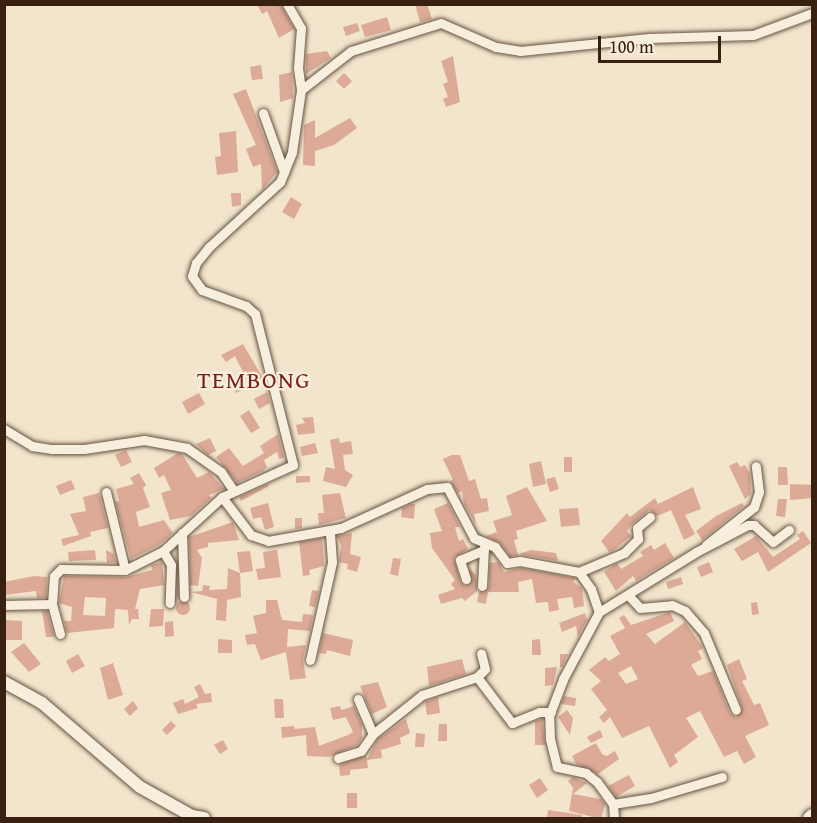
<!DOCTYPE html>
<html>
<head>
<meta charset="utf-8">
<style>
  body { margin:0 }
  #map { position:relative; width:817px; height:823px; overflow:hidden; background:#f2e5cc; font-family:"Gentium Book Plus",serif }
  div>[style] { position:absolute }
  .building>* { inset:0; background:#dcaa96 }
  .round { border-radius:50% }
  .roads { filter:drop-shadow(0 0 2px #665240) drop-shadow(0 0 2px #665240) }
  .street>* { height:9px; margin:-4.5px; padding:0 4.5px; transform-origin:4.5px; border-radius:4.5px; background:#f7eede }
  .secondary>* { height:12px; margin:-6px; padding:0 6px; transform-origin:6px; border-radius:6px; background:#f7eede }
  span { translate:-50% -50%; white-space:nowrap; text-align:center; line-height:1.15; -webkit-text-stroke:4.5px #f7eede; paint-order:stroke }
  .quarter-label { font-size:24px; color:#7a1f14; letter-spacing:1.5px }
  .frame { position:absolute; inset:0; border:6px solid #382111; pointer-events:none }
  .scale { position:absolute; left:598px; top:36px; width:123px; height:27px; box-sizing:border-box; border:3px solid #382111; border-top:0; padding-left:8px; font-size:18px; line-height:21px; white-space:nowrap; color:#382111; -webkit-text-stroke:4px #f7eede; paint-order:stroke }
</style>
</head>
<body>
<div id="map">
  <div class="building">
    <div style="clip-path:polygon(257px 4px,280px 4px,294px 29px,279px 38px,267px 11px,262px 14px)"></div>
    <div style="clip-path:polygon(415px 4px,427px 4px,432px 19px,420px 22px)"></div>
    <div style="clip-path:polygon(387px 17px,391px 30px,365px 37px,361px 25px)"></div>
    <div style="clip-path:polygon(357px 23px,360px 31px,346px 36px,343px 27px)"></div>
    <div style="clip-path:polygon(327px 51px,331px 58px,306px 74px,306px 54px)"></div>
    <div style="clip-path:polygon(453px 56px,460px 102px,446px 107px,443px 99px,448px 97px,443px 84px,448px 82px,441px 61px)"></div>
    <div style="clip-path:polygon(261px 65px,263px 79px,252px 80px,250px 67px)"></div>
    <div style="clip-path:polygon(292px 72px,293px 98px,280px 102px,279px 75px)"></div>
    <div style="clip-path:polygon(344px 73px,352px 81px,344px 89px,336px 81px)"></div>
    <div style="clip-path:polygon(246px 89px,277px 172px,262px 190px,261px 164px,253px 167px,246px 149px,256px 145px,233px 94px)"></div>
    <div style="clip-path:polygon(350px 118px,357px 128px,334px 145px,315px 151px,315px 166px,303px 165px,304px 125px,315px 120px,315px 138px)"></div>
    <div style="clip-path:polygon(236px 131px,238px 172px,217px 175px,215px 157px,221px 156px,219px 133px)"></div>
    <div style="clip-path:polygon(231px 193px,241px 193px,241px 205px,232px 207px)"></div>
    <div style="clip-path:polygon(291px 197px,302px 204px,294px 219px,282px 212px)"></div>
    <div style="clip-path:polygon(243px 344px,263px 378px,249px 384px,235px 356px,226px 362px,221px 355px)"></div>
    <div style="clip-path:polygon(243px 381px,246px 388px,236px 393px,233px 386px)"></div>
    <div style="clip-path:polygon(267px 392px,270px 403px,259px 409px,254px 399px)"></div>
    <div style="clip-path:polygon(199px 393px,205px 404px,188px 414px,182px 402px)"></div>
    <div style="clip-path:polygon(249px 410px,260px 428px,251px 433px,240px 416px)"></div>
    <div style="clip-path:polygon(313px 417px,315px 433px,298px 435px,296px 425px,305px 423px,302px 418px)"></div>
    <div style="clip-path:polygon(278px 434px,284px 458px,279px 459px,277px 452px,264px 460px,267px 467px,263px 471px,237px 483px,216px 457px,229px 448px,243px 466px,264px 453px,260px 446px)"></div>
    <div style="clip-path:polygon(210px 438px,216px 451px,208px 455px,196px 444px)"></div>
    <div style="clip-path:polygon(339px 438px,340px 443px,351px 441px,353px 454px,343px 455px,345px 470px,353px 475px,346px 487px,323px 481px,326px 467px,335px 469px,330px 440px)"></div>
    <div style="clip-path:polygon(315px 443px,318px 453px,302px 456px,300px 447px)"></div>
    <div style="clip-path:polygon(126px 450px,132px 462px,121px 467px,115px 455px)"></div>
    <div style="clip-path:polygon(178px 453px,182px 454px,197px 478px,209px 472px,224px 489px,209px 495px,211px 498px,191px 516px,170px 520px,161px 493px,171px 490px,164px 475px,159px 478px,154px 468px)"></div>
    <div style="clip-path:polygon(452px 455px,460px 455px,469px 481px,475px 479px,481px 499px,487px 498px,489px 511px,474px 514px,476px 524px,464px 504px,462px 491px,458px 493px,450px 481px,453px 480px,443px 459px)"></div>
    <div style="clip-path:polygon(564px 457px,572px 457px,572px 472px,564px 472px)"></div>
    <div style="clip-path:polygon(541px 461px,546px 484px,533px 487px,529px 464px)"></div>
    <div style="clip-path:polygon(737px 462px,740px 467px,745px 465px,750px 474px,751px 494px,745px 499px,729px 466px)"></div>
    <div style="clip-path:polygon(778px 467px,787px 467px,788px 485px,778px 485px)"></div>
    <div style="clip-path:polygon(139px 473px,146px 485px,143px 488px,150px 507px,136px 512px,139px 527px,164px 520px,173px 533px,159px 545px,131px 559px,115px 502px,119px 501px,116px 489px,134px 484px,130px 478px)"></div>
    <div style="clip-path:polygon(296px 476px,310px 476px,310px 482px,296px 483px)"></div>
    <div style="clip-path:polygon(555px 477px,559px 489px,550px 492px,546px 479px)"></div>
    <div style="clip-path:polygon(71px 480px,75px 489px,60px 495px,56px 486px)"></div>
    <div style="clip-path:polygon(268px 484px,269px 486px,241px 501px,239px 497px)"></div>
    <div style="clip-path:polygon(790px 484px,813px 485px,813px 498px,790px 500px)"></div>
    <div style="clip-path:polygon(527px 487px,547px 521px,516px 531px,518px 539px,514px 540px,518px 555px,510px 556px,500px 543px,486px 536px,497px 532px,493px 521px,512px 515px,506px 496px)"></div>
    <div style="clip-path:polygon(693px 487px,701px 509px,685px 515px,695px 534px,684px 540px,671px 510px,657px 516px,649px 510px,633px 523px,627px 531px,631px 536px,614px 550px,609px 552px,601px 541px,627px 513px,630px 517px,655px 498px,658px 504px)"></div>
    <div style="clip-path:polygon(99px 493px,108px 528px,90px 532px,91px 536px,63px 546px,61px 539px,79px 535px,70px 514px,86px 511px,83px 497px)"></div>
    <div style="clip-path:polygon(340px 493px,346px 518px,319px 525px,318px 513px,324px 513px,322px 495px)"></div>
    <div style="clip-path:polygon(778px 499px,787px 499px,785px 517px,776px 516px)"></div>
    <div style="clip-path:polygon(268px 503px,274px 527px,265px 530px,261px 517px,253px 519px,250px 508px)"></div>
    <div style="clip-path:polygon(448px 503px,460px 527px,455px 527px,459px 541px,463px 539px,468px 549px,454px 558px,460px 581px,465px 586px,471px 583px,469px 568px,476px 575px,477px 591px,465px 601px,462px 598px,441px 604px,438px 595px,455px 589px,451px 584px,455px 580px,432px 548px,430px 533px,442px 531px,434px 509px)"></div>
    <div style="clip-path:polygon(742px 503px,744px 506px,702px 540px,696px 531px,716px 516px)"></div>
    <div style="clip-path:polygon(411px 504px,415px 504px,414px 519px,401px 517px,402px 508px)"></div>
    <div style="clip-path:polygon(578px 508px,580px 525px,561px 527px,559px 509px)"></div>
    <div style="clip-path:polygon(295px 518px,302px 518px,302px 528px,295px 529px)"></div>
    <div style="clip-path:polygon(233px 522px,239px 540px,208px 543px,208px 547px,197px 550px,202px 558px,198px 586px,190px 585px,189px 537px)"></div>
    <div style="clip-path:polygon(803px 531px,811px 543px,768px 572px,758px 552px,742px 561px,734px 549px,756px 536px,773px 557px,800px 539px,797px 535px)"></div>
    <div style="clip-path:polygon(352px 533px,350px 554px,361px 557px,357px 572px,347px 569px,348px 564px,339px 562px,341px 545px,337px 536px)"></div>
    <div style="clip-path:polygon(322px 538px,324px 566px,309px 570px,310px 575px,303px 576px,299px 542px)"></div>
    <div style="clip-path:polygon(665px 543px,674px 558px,636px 581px,633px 576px,616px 591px,604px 572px,617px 563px,621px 569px,643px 556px,640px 552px,651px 545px,654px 550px)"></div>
    <div style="clip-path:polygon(95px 550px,96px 560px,69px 561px,68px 552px)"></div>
    <div style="clip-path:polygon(106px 550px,114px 554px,116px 562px,107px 563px)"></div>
    <div style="clip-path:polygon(277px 550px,281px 577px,258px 580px,256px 569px,265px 568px,263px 552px)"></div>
    <div style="clip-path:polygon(531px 550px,556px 553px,558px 561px,519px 554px)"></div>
    <div style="clip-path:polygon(250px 551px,253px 571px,240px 573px,237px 552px)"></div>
    <div style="clip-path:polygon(393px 558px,401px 559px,398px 576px,390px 574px)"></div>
    <div style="clip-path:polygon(evenodd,162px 562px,164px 585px,140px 589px,135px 609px,138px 609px,139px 619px,132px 619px,129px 625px,128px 610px,115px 609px,114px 628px,67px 633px,64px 621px,71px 621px,72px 607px,59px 603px,64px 576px,126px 577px,152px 570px,151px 565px,162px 562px,85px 597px,106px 598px,105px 616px,83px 615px,85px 597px)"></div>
    <div style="clip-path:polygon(498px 562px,504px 572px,521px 568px,575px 578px,573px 582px,582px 588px,584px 606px,574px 608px,572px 597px,557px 599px,559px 610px,549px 612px,548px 602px,536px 603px,532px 579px,518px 582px,519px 592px,488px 592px,486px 604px,477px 602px,479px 592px,489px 587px,490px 563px)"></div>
    <div style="clip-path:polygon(709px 562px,713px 572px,701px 577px,697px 567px)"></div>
    <div style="clip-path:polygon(228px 568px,240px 573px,241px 597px,227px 600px,226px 621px,216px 620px,217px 599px,191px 592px,202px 591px,203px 585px,210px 586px,209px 590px,227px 589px)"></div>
    <div style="clip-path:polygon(34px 576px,47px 577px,46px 597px,37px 598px,36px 591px,4px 595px,4px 582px)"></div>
    <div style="clip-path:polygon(681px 577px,683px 584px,668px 589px,666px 582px)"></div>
    <div style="clip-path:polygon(312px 590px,319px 591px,315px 607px,309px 606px)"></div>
    <div style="clip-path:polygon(266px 600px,277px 600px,282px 620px,302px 622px,303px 614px,313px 615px,310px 631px,288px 629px,287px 647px,306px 645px,303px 659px,306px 678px,290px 680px,286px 652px,261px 660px,255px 644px,247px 645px,245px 635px,257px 633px,253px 616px,266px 613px)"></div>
    <div class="round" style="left:176px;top:601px;width:14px;height:14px"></div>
    <div style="clip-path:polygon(757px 602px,759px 614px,752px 615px,751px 603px)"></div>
    <div style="clip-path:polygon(151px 609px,164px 609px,163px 626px,149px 627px)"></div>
    <div style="clip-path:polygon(42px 611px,47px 611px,54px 637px,46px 637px)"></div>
    <div style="clip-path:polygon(evenodd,670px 612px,674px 621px,646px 634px,655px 644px,685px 622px,703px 648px,698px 651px,702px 659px,691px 665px,698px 676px,713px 671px,730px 713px,736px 717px,742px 708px,727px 665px,739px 659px,747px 679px,742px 681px,754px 705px,760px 703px,769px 725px,745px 736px,756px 757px,744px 764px,737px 751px,724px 757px,700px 711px,686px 718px,698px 737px,674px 755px,678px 762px,670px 768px,649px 726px,622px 738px,610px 717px,604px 723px,599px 717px,607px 710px,591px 689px,601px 681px,589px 670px,605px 657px,609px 661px,620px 654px,610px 636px,625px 628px,619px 618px,624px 615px,631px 625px,670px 612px,631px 666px,638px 679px,626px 684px,618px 673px,631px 666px)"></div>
    <div style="clip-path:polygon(585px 613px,587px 620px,578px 637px,576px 626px,562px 632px,559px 623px)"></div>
    <div style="clip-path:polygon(6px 620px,22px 621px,22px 640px,6px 640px)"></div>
    <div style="clip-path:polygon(173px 621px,174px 636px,165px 637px,165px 622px)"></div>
    <div style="clip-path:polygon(323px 633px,353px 640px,350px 656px,327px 650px,326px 654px,319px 653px)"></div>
    <div style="clip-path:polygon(218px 639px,232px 640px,232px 653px,218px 653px)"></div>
    <div style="clip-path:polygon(540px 639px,541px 655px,532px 655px,532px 640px)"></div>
    <div style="clip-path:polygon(24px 643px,41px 664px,29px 672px,11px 652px)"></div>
    <div style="clip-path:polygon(78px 654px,85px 666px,72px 673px,66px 661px)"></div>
    <div style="clip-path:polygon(560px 654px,568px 654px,562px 667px,560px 667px)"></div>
    <div style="clip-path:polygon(462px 659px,466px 674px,429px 686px,427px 667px)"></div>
    <div style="clip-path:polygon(113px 663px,123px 695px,108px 700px,100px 668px)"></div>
    <div style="clip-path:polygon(557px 667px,553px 685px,545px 686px,545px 668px)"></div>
    <div style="clip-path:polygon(378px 682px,387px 707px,372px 714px,360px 686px)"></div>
    <div style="clip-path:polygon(200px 684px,205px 694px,211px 693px,212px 702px,196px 704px,198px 708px,178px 714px,173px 703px,183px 699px,185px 704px,199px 697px,194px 687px)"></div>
    <div style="clip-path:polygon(564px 696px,576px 698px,575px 706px,561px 704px)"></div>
    <div style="clip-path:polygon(438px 697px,440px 713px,427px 715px,425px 702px)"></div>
    <div style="clip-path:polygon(274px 699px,283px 699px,284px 718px,275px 718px)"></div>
    <div style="clip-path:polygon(133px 701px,138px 708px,130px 716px,124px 709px)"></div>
    <div style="clip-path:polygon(340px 706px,341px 710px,354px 706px,362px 725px,362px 738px,357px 745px,329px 757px,307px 756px,306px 735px,282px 738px,281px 727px,294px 726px,295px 729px,315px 727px,319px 746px,348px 735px,353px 732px,346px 717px,333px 720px,330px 708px)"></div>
    <div style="clip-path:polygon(567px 710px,573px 718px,570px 735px,558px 717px)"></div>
    <div style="clip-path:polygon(406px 719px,410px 733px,400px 738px,401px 744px,381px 750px,382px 758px,367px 760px,368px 768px,350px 770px,350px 775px,340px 776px,339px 765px,366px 755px,367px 759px,378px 739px)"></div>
    <div style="clip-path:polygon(542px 719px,545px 745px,535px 745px,535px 721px)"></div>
    <div style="clip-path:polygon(171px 721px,176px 726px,167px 735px,162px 730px)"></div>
    <div style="clip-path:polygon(439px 724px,447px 724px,447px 741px,438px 741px)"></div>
    <div style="clip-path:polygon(600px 730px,603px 737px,591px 743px,587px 737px)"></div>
    <div style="clip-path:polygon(416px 733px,425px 734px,424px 747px,415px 747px)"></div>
    <div style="clip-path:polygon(223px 740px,228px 749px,220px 754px,214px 745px)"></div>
    <div style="clip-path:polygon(596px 743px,602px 754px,607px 756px,615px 751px,619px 759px,598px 774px,576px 764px,572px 756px)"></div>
    <div style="clip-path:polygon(629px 775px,635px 786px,616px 797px,608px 786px)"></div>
    <div style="clip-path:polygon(573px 777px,587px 783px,573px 794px,601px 799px,605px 804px,601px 819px,569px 811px,573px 788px,568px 781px)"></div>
    <div style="clip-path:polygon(540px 778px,548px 790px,537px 798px,529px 785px)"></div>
    <div style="clip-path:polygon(347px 793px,357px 793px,357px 808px,347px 808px)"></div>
    <div style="clip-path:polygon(548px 810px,582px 815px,582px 819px,547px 819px)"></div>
  </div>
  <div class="roads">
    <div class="street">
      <div style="left:287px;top:4px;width:28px;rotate:60deg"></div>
      <div style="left:301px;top:28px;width:40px;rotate:94.3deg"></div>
      <div style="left:298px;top:68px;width:22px;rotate:82deg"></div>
      <div style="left:263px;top:113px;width:63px;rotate:70.4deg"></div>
      <div style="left:4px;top:429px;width:33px;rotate:31deg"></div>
      <div style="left:32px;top:446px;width:20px;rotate:9deg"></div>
      <div style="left:52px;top:449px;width:32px"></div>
      <div style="left:84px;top:449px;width:61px;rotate:-8.5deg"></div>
      <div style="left:144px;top:440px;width:44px;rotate:10.5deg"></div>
      <div style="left:187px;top:448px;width:42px;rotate:35.2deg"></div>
      <div style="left:221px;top:472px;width:23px;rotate:56deg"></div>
      <div style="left:106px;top:492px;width:80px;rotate:76.3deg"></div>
      <div style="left:222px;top:497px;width:48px;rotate:52.7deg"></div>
      <div style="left:251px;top:535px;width:18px;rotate:19deg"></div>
      <div style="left:268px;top:541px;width:74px;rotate:-10.1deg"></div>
      <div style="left:341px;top:528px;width:94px;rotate:-24.4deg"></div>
      <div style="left:427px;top:489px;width:20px;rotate:-6deg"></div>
      <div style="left:447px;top:487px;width:58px;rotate:62.1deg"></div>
      <div style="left:474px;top:538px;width:23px;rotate:23deg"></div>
      <div style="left:495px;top:547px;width:20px;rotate:53deg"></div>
      <div style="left:507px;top:563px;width:13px;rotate:-9deg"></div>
      <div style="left:520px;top:561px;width:60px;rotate:10.6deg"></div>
      <div style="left:579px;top:572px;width:21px;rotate:55deg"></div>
      <div style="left:591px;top:589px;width:24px;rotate:71deg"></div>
      <div style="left:182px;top:533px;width:64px;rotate:88.2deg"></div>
      <div style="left:706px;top:545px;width:61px;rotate:-38.4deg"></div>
      <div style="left:754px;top:507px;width:16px;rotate:-72deg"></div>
      <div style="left:759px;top:492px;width:26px;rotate:-97deg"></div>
      <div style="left:163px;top:551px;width:16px;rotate:60deg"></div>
      <div style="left:171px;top:565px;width:38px;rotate:92deg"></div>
      <div style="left:579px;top:572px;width:49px;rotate:-22.9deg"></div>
      <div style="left:624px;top:553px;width:20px;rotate:-45deg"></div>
      <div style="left:638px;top:539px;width:11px;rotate:-95deg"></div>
      <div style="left:637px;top:528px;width:17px;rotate:-40deg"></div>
      <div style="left:466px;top:579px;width:20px;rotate:-108deg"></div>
      <div style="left:460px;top:560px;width:26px;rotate:-23deg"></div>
      <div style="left:482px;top:586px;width:39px;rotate:-87deg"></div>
      <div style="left:629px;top:596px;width:16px;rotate:47deg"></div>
      <div style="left:640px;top:608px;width:32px;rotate:-5deg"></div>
      <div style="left:672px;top:605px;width:14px;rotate:25deg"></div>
      <div style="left:685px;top:611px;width:29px;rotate:49deg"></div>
      <div style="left:704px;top:633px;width:83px;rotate:67.4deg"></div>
      <div style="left:52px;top:604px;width:31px;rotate:75deg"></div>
      <div style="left:4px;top:605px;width:48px;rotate:-1.2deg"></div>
      <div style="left:52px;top:604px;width:28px;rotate:-86deg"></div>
      <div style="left:54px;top:576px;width:10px;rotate:-45deg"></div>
      <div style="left:61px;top:569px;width:64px;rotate:0.9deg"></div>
      <div style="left:125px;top:570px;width:42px;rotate:-26.6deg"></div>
      <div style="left:163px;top:551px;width:80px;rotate:-42.5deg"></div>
      <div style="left:222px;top:497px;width:78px;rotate:-24.3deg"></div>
      <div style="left:293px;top:465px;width:156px;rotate:-104.1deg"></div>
      <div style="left:255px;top:314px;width:12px;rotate:-138deg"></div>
      <div style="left:246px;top:306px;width:47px;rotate:-160deg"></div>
      <div style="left:202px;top:290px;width:17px;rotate:-126deg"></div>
      <div style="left:192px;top:276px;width:14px;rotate:-73deg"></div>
      <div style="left:196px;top:263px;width:21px;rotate:-51deg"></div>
      <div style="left:209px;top:247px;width:96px;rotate:-42.5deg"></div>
      <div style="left:280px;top:182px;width:32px;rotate:-68deg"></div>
      <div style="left:292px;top:152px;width:63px;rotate:-81.7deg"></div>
      <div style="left:301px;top:90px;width:63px;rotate:-38deg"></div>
      <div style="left:351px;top:51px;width:94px;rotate:-17.3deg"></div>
      <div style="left:441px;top:23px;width:60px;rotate:23.6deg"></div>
      <div style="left:496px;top:47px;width:24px;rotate:9deg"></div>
      <div style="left:520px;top:51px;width:130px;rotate:-5.8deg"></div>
      <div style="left:649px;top:38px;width:104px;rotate:-1.7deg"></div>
      <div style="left:753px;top:35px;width:63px;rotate:-20.4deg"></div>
      <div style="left:310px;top:660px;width:100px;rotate:-77.3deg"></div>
      <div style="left:332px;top:562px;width:32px;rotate:-94deg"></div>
      <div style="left:477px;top:677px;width:11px;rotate:-45deg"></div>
      <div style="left:485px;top:669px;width:16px;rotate:-104deg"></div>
      <div style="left:358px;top:699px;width:38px;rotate:67deg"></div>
      <div style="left:338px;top:758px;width:24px;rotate:-17deg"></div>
      <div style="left:361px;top:751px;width:21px;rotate:-55deg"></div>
      <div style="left:373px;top:734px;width:63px;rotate:-38.5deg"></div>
      <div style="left:422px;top:695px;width:58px;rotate:-18.1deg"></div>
      <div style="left:477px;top:677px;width:58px;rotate:52.7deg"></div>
      <div style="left:512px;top:723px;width:29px;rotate:-22deg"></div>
      <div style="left:539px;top:712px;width:12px"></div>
      <div style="left:613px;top:804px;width:38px;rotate:-9deg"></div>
      <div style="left:651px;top:798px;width:74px;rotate:-16.5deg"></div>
      <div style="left:614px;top:818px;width:14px;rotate:-94deg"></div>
      <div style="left:613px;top:804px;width:27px;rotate:-126deg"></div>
      <div style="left:597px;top:782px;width:14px;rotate:-141deg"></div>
      <div style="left:586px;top:773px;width:30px;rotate:-168deg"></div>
      <div style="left:557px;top:767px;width:29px;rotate:-104deg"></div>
      <div style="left:550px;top:739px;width:23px;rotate:-92deg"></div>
      <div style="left:549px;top:716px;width:40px;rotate:-69deg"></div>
      <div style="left:563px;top:679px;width:76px;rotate:-61.8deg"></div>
      <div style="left:599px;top:612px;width:114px;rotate:-31.7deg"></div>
      <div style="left:696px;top:552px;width:59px;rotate:-27.4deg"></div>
      <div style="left:748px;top:525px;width:6px"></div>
      <div style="left:754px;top:525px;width:25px;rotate:42deg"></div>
      <div style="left:773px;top:542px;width:20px;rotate:-37deg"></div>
    </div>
    <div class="secondary">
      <div style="left:4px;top:682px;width:43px;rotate:28.9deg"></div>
      <div style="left:42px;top:703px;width:129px;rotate:40.6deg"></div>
      <div style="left:140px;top:787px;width:60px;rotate:29.1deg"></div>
      <div style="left:192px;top:816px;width:12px;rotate:9deg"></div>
      <div style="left:809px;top:818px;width:4px;rotate:-45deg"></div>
    </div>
  </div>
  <div class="quarter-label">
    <span style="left:254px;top:380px">TEMBONG</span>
  </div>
  <div class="frame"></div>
  <div class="scale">100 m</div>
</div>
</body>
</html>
